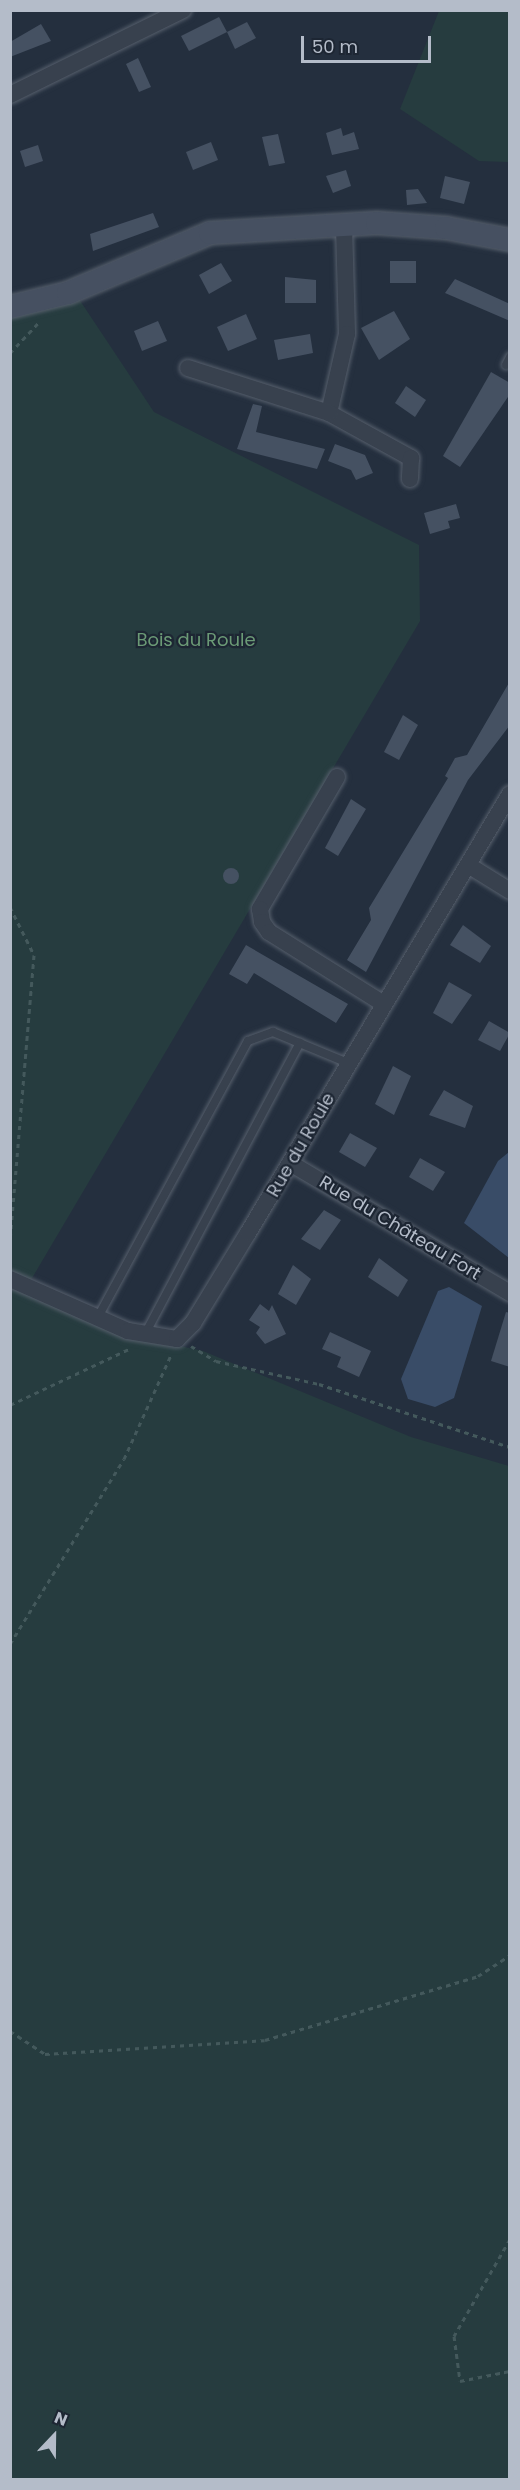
<!DOCTYPE html>
<html>
<head>
<meta charset="utf-8">
<style>
  body { margin:0 }
  #map { position:relative; width:520px; height:2490px; overflow:hidden; background:#242f3e; font-family:Poppins,sans-serif }
  div>[style] { position:absolute }
  .green>* { inset:0; background:#263c3f }
  .water>* { inset:0; background:#394c67 }
  .building>* { inset:0; background:#455162 }
  .round { border-radius:50% }
  .path>* { height:3px; margin-top:-1.5px; transform-origin:0; background:repeating-linear-gradient(90deg,#44595c 0 4.5px,transparent 0 9px) }
  .roads { filter:drop-shadow(0 0 2px #565f6c) drop-shadow(0 0 2px #565f6c) }
  .lane>* { height:8px; margin:-4px; padding:0 4px; transform-origin:4px; border-radius:4px; background:#38414e }
  .street>* { height:16px; margin:-8px; padding:0 8px; transform-origin:8px; border-radius:8px; background:#38414e }
  .secondary>* { height:22px; margin:-11px; padding:0 11px; transform-origin:11px; border-radius:11px; background:#465061 }
  span { translate:-50% -50%; white-space:nowrap; text-align:center; line-height:1.15; -webkit-text-stroke:4.5px #1d2633; paint-order:stroke }
  .park-label { font-size:18px; color:#6b9a76 }
  .street-label { font-size:18px; color:#b4bcc9 }
  .frame { position:absolute; inset:0; border:12px solid #b4bcc9; pointer-events:none }
  .north { position:absolute; left:24px; top:2406px; width:60px; height:60px; -webkit-text-stroke:4px #1d2633; paint-order:stroke; rotate:22deg; font-size:16px; font-weight:700; line-height:24px; text-align:center; color:#b4bcc9 }
  .north::after { content:''; display:block; margin:auto; width:21px; height:27px; background:#b4bcc9; clip-path:polygon(50% 0,100% 100%,50% 72%,0 100%) }
  .scale { position:absolute; left:301px; top:36px; width:130px; height:27px; box-sizing:border-box; border:3px solid #b4bcc9; border-top:0; padding-left:8px; font-size:18px; line-height:21px; white-space:nowrap; color:#b4bcc9; -webkit-text-stroke:4px #1d2633; paint-order:stroke }
</style>
</head>
<body>
<div id="map">
  <div class="green">
    <div style="clip-path:polygon(439px 11px,509px 11px,509px 162px,479px 161px,400px 109px)"></div>
    <div style="clip-path:polygon(77px 296px,154px 412px,419px 545px,420px 621px,25px 1290px,116px 1332px,203px 1351px,411px 1437px,509px 1466px,510px 2479px,11px 2480px,10px 315px)"></div>
  </div>
  <div class="water">
    <div style="clip-path:polygon(509px 1152px,509px 1258px,464px 1223px,498px 1161px)"></div>
    <div style="clip-path:polygon(449px 1287px,482px 1306px,454px 1398px,435px 1407px,408px 1399px,401px 1379px,438px 1291px)"></div>
  </div>
  <div class="building">
    <div style="clip-path:polygon(219px 17px,227px 32px,189px 51px,181px 36px)"></div>
    <div style="clip-path:polygon(247px 22px,256px 38px,235px 49px,227px 32px)"></div>
    <div style="clip-path:polygon(41px 24px,51px 41px,10px 57px,10px 42px)"></div>
    <div style="clip-path:polygon(138px 58px,151px 87px,139px 92px,126px 64px)"></div>
    <div style="clip-path:polygon(341px 128px,343px 136px,354px 132px,359px 149px,332px 155px,326px 133px)"></div>
    <div style="clip-path:polygon(278px 134px,285px 163px,269px 166px,262px 137px)"></div>
    <div style="clip-path:polygon(211px 142px,218px 160px,193px 170px,186px 152px)"></div>
    <div style="clip-path:polygon(38px 145px,43px 161px,25px 167px,20px 151px)"></div>
    <div style="clip-path:polygon(346px 170px,351px 186px,333px 193px,326px 176px)"></div>
    <div style="clip-path:polygon(445px 176px,470px 182px,464px 204px,440px 198px)"></div>
    <div style="clip-path:polygon(418px 189px,427px 203px,407px 205px,406px 190px)"></div>
    <div style="clip-path:polygon(153px 213px,159px 227px,93px 251px,90px 234px)"></div>
    <div style="clip-path:polygon(390px 261px,416px 261px,416px 283px,390px 283px)"></div>
    <div style="clip-path:polygon(221px 263px,232px 281px,209px 294px,199px 275px)"></div>
    <div style="clip-path:polygon(285px 277px,316px 280px,316px 303px,285px 303px)"></div>
    <div style="clip-path:polygon(455px 279px,510px 304px,510px 321px,445px 293px)"></div>
    <div style="clip-path:polygon(394px 311px,410px 339px,379px 360px,361px 328px)"></div>
    <div style="clip-path:polygon(246px 314px,257px 339px,228px 351px,217px 327px)"></div>
    <div style="clip-path:polygon(158px 321px,167px 341px,142px 351px,134px 331px)"></div>
    <div style="clip-path:polygon(310px 334px,313px 353px,278px 360px,274px 340px)"></div>
    <div style="clip-path:polygon(491px 372px,510px 383px,510px 394px,460px 467px,443px 456px)"></div>
    <div style="clip-path:polygon(406px 386px,426px 400px,415px 417px,395px 403px)"></div>
    <div style="clip-path:polygon(253px 404px,262px 406px,256px 432px,325px 449px,317px 469px,237px 449px)"></div>
    <div style="clip-path:polygon(335px 444px,365px 455px,373px 473px,356px 480px,351px 470px,328px 461px)"></div>
    <div style="clip-path:polygon(456px 504px,460px 518px,448px 521px,450px 528px,430px 534px,424px 513px)"></div>
    <div style="clip-path:polygon(510px 681px,510px 725px,468px 780px,366px 972px,347px 960px,371px 920px,369px 908px,448px 778px,445px 776px,455px 758px,467px 755px)"></div>
    <div style="clip-path:polygon(403px 715px,418px 725px,399px 760px,384px 752px)"></div>
    <div style="clip-path:polygon(351px 799px,366px 809px,338px 856px,325px 848px)"></div>
    <div class="round" style="left:223px;top:868px;width:16px;height:16px"></div>
    <div style="clip-path:polygon(463px 925px,491px 946px,480px 963px,450px 945px)"></div>
    <div style="clip-path:polygon(246px 945px,348px 1004px,336px 1023px,254px 973px,247px 984px,229px 974px)"></div>
    <div style="clip-path:polygon(449px 982px,472px 995px,452px 1024px,433px 1013px)"></div>
    <div style="clip-path:polygon(489px 1021px,510px 1033px,500px 1051px,478px 1040px)"></div>
    <div style="clip-path:polygon(393px 1066px,411px 1076px,394px 1115px,375px 1104px)"></div>
    <div style="clip-path:polygon(444px 1090px,473px 1106px,465px 1128px,429px 1115px)"></div>
    <div style="clip-path:polygon(350px 1133px,377px 1148px,365px 1167px,339px 1152px)"></div>
    <div style="clip-path:polygon(420px 1158px,445px 1172px,433px 1191px,409px 1177px)"></div>
    <div style="clip-path:polygon(324px 1210px,341px 1220px,320px 1250px,301px 1239px)"></div>
    <div style="clip-path:polygon(379px 1258px,408px 1280px,398px 1297px,368px 1277px)"></div>
    <div style="clip-path:polygon(293px 1265px,311px 1279px,296px 1305px,278px 1294px)"></div>
    <div style="clip-path:polygon(260px 1304px,269px 1311px,272px 1305px,286px 1334px,265px 1344px,256px 1333px,260px 1327px,249px 1320px)"></div>
    <div style="clip-path:polygon(506px 1312px,510px 1313px,510px 1367px,491px 1361px)"></div>
    <div style="clip-path:polygon(330px 1332px,371px 1351px,359px 1377px,337px 1367px,341px 1357px,322px 1349px)"></div>
  </div>
  <div class="path">
    <div style="left:10px;top:353px;width:45px;rotate:-46.8deg"></div>
    <div style="left:10px;top:907px;width:54px;rotate:63.4deg"></div>
    <div style="left:34px;top:955px;width:284px;rotate:94.8deg"></div>
    <div style="left:191px;top:1346px;width:29px;rotate:31deg"></div>
    <div style="left:216px;top:1361px;width:106px;rotate:12.6deg"></div>
    <div style="left:319px;top:1384px;width:201px;rotate:18.3deg"></div>
    <div style="left:10px;top:1405px;width:134px;rotate:-25.2deg"></div>
    <div style="left:10px;top:1644px;width:217px;rotate:-58.4deg"></div>
    <div style="left:124px;top:1459px;width:114px;rotate:-65.7deg"></div>
    <div style="left:10px;top:2031px;width:42px;rotate:33.3deg"></div>
    <div style="left:45px;top:2054px;width:220px;rotate:-3.6deg"></div>
    <div style="left:265px;top:2040px;width:222px;rotate:-16.7deg"></div>
    <div style="left:478px;top:1976px;width:38px;rotate:-33deg"></div>
    <div style="left:510px;top:2239px;width:112px;rotate:120deg"></div>
    <div style="left:454px;top:2336px;width:45px;rotate:82.4deg"></div>
    <div style="left:460px;top:2381px;width:51px;rotate:-11.3deg"></div>
  </div>
  <div class="roads">
    <div class="lane">
      <div style="left:506px;top:365px;width:9px;rotate:-63deg"></div>
      <div style="left:98px;top:1317px;width:314px;rotate:-61.5deg"></div>
      <div style="left:248px;top:1041px;width:27px;rotate:-20deg"></div>
      <div style="left:273px;top:1032px;width:81px;rotate:22.5deg"></div>
      <div style="left:145px;top:1334px;width:330px;rotate:-62deg"></div>
    </div>
    <div class="street">
      <div style="left:10px;top:95px;width:193px;rotate:-26.2deg"></div>
      <div style="left:344px;top:226px;width:108px;rotate:88.4deg"></div>
      <div style="left:347px;top:334px;width:81px;rotate:102.8deg"></div>
      <div style="left:329px;top:413px;width:94px;rotate:28.8deg"></div>
      <div style="left:411px;top:458px;width:21px;rotate:93deg"></div>
      <div style="left:188px;top:368px;width:148px;rotate:17.7deg"></div>
      <div style="left:337px;top:777px;width:153px;rotate:120.3deg"></div>
      <div style="left:260px;top:909px;width:13px;rotate:81deg"></div>
      <div style="left:262px;top:922px;width:12px;rotate:55deg"></div>
      <div style="left:269px;top:932px;width:136px;rotate:32.1deg"></div>
      <div style="left:468px;top:865px;width:49px;rotate:31.8deg"></div>
      <div style="left:290px;top:1163px;width:256px;rotate:30.6deg"></div>
      <div style="left:10px;top:1279px;width:129px;rotate:23.8deg"></div>
      <div style="left:128px;top:1331px;width:50px;rotate:9.3deg"></div>
      <div style="left:177px;top:1339px;width:23px;rotate:-45deg"></div>
      <div style="left:193px;top:1323px;width:105px;rotate:-58.6deg"></div>
      <div style="left:248px;top:1233px;width:511px;rotate:-59.17deg"></div>
    </div>
    <div class="secondary">
      <div style="left:10px;top:307px;width:60px;rotate:-13.6deg"></div>
      <div style="left:68px;top:293px;width:154px;rotate:-22.9deg"></div>
      <div style="left:210px;top:233px;width:167px;rotate:-3.4deg"></div>
      <div style="left:377px;top:223px;width:69px;rotate:4.1deg"></div>
      <div style="left:446px;top:228px;width:65px;rotate:10.6deg"></div>
    </div>
  </div>
  <div class="park-label">
    <span style="left:196px;top:640px">Bois du Roule</span>
  </div>
  <div class="street-label">
    <span style="left:301px;top:1145px;rotate:-60deg">Rue du Roule</span>
    <span style="left:400px;top:1228px;rotate:31deg">Rue du Château Fort</span>
  </div>
  <div class="frame"></div>
  <div class="north">N</div>
  <div class="scale">50 m</div>
</div>
</body>
</html>
